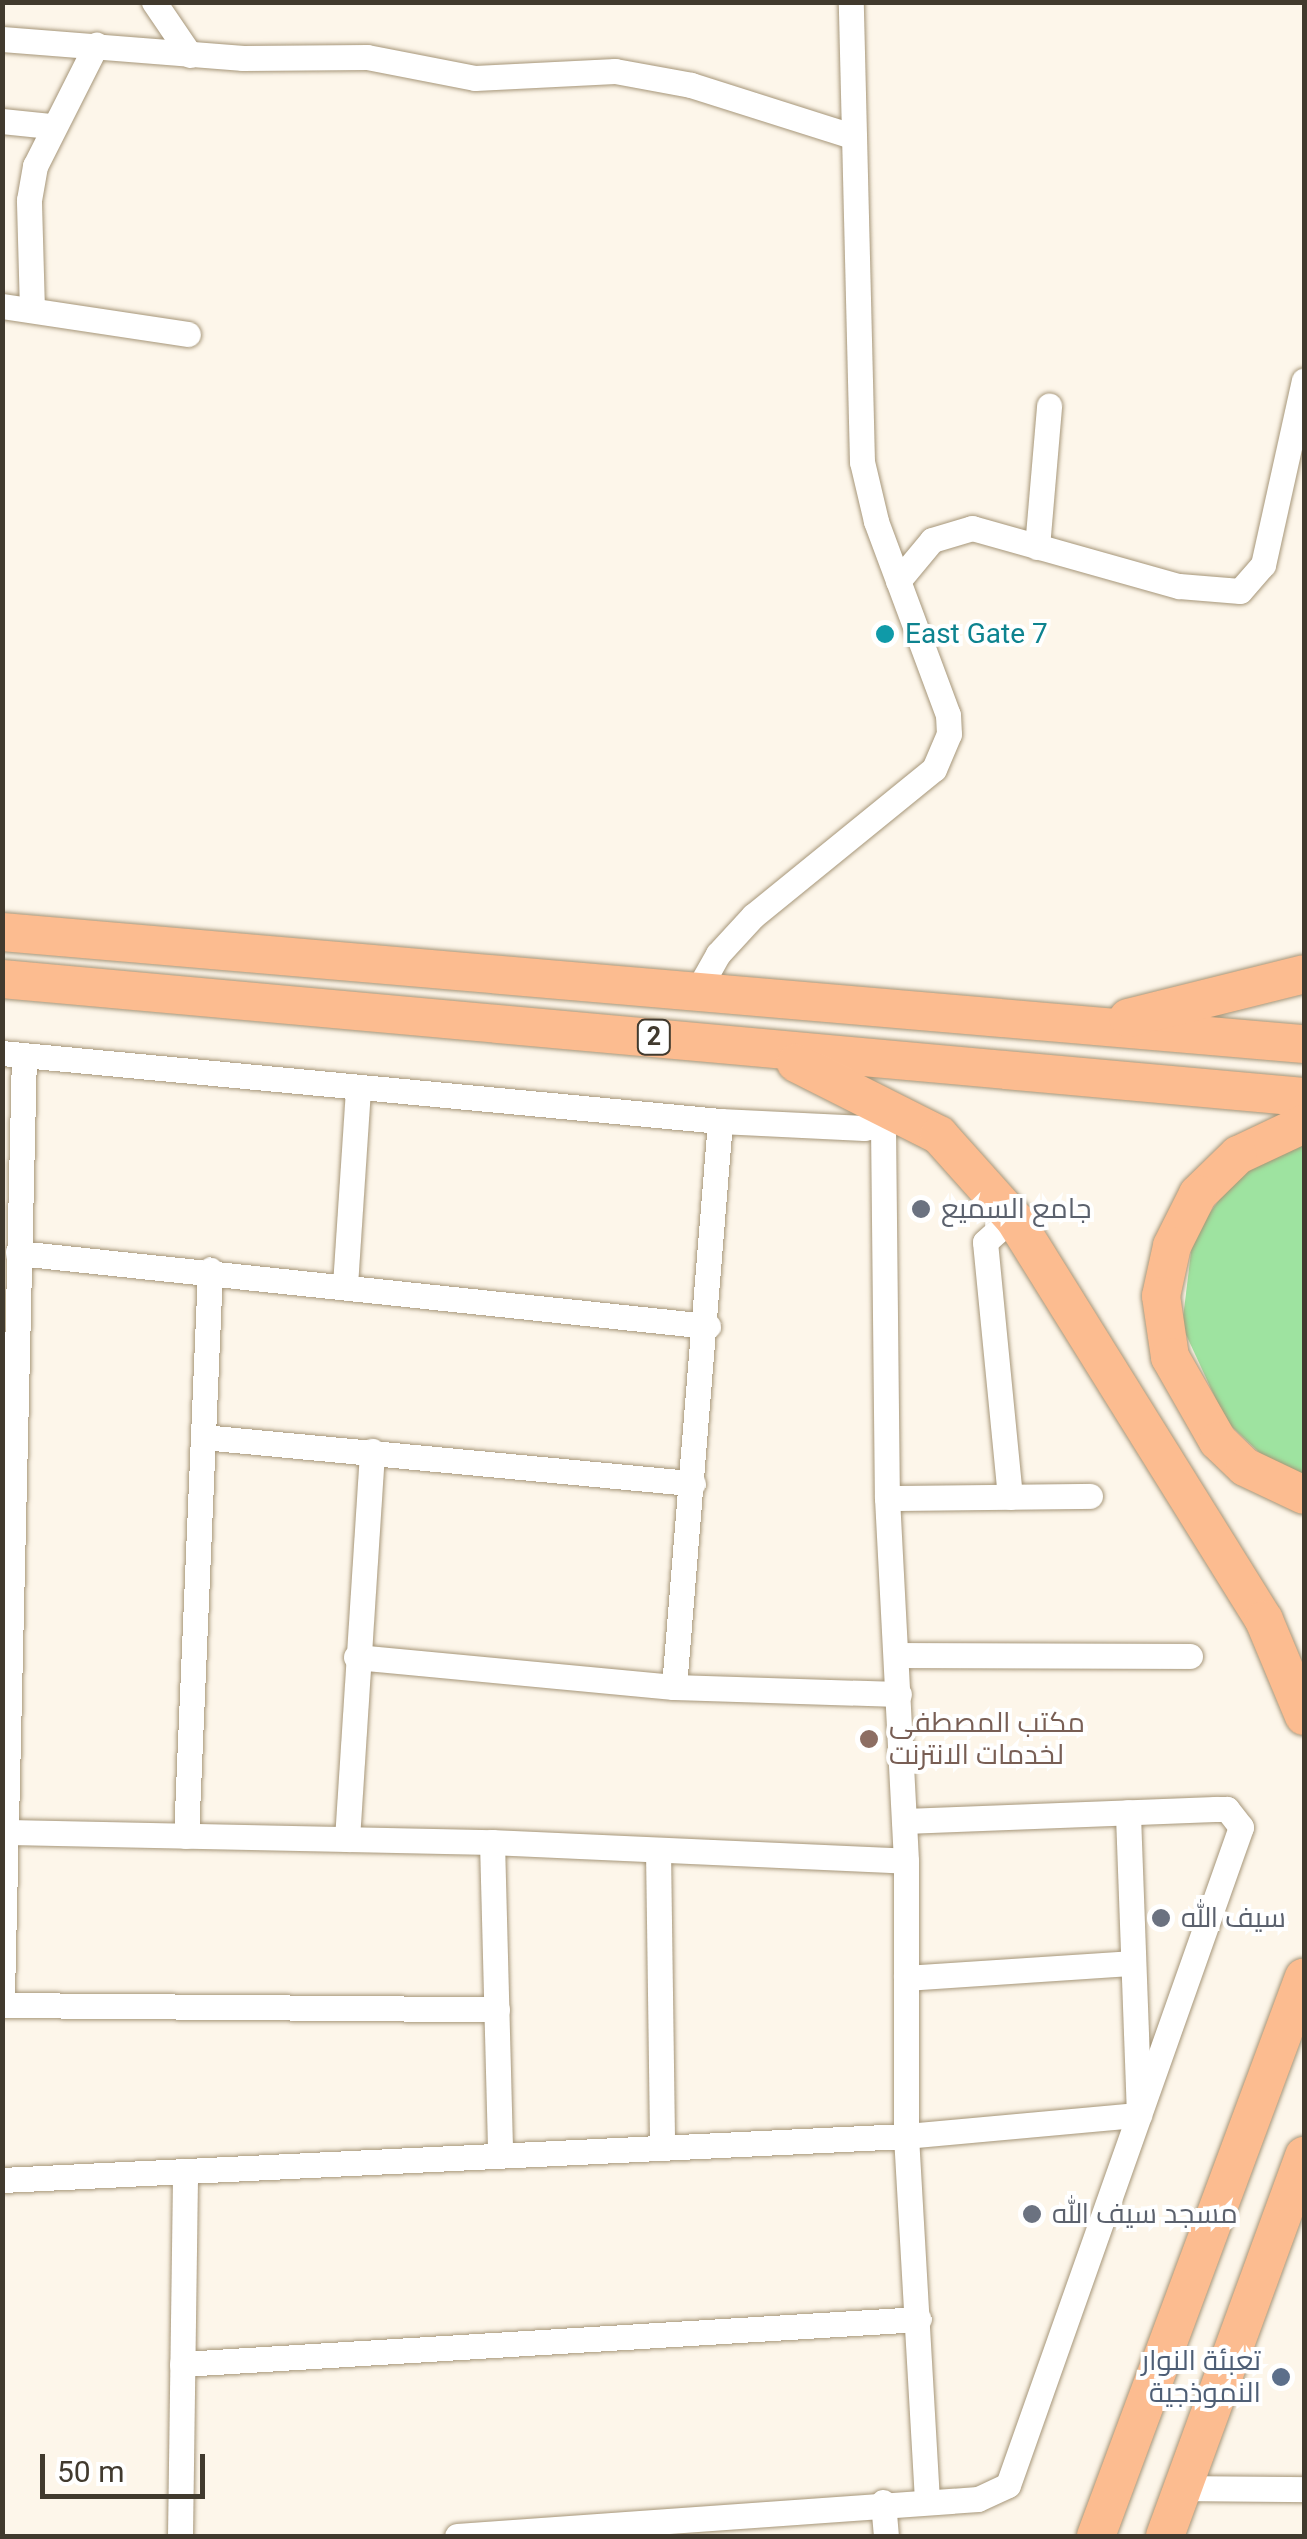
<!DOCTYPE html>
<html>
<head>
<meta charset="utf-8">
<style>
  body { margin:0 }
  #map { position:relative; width:1307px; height:2539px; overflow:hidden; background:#fdf6ea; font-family:Roboto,Cairo,sans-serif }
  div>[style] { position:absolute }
  .green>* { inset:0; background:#9ee3a0 }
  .roads { filter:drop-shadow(0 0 2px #a69679) drop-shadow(0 0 2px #a69679) }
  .minor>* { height:25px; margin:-12.5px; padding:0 12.5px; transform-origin:12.5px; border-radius:12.5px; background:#fff }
  .highway>* { height:38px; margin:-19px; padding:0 19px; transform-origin:19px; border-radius:19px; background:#fcbc90 }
  .dots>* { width:28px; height:28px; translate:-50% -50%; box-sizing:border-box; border:5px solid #fff; border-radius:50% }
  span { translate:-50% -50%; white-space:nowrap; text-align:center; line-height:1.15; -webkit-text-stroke:8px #fff; paint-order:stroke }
  .shield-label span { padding:2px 8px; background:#fff; border:2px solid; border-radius:8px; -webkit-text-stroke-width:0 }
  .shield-label { font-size:25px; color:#413a2e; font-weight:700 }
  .culture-label { font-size:28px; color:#0d838f }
  .left { translate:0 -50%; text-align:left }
  .worship-label { font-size:28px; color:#5b616d }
  .education-label { font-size:28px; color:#785e54 }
  .service-label { font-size:28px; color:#4e5e75 }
  .right { translate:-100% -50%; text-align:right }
  .frame { position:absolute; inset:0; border:5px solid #413a2e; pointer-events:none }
  .scale { position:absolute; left:40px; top:2454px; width:165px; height:45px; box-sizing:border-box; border:5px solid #413a2e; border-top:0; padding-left:12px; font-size:30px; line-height:35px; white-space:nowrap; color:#413a2e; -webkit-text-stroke:8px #fff; paint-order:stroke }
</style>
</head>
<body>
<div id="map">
  <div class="green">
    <div style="clip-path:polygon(1304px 1142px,1304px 1475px,1279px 1471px,1226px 1421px,1182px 1326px,1193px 1236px,1240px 1171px)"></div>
  </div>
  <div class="roads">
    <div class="minor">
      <div style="left:154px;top:2px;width:64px;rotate:55.8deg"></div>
      <div style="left:2px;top:39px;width:242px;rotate:4.5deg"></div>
      <div style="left:243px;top:58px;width:124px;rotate:-0.5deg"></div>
      <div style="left:367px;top:57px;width:110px;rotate:11deg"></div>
      <div style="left:475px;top:78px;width:140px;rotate:-2.9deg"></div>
      <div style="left:615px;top:71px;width:77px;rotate:10.4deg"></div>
      <div style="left:691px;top:85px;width:169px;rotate:17.6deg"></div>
      <div style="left:2px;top:121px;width:48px;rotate:5.9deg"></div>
      <div style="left:2px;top:306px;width:188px;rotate:8.6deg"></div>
      <div style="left:32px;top:310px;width:110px;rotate:-91.6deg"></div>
      <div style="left:29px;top:200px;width:35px;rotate:-80deg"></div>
      <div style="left:35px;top:166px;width:136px;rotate:-63.2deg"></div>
      <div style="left:1037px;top:547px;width:142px;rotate:-85.1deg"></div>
      <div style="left:898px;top:581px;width:53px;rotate:-50.3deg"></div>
      <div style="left:932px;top:540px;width:42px;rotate:-16.7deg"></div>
      <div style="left:972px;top:528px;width:215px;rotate:15.7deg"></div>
      <div style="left:1179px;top:586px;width:61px;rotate:4.7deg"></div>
      <div style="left:1240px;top:591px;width:35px;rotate:-49deg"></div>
      <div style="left:1263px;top:565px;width:189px;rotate:-77.5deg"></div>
      <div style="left:696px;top:993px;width:45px;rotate:-60.6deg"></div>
      <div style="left:718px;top:954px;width:52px;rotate:-47.4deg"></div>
      <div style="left:753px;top:916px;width:233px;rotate:-39.1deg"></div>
      <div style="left:934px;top:769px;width:38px;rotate:-67deg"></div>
      <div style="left:949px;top:734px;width:19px;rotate:-93deg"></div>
      <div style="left:948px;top:715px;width:207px;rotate:-110.4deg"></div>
      <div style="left:876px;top:521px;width:61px;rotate:-103.3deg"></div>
      <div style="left:862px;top:462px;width:460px;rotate:-91.4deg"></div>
      <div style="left:2px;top:1053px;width:721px;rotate:5.41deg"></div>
      <div style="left:720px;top:1121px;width:144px;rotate:2.8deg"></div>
      <div style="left:864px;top:1128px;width:19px;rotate:-9deg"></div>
      <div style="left:883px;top:1125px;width:16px;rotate:-47deg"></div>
      <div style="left:883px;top:1125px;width:373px;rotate:89.4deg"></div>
      <div style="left:887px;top:1498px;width:363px;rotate:87deg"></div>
      <div style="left:906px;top:1861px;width:275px;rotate:90deg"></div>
      <div style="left:906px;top:2136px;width:365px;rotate:86.7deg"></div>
      <div style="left:18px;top:1253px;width:694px;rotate:6.04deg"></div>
      <div style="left:345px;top:1285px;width:198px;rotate:-86.2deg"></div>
      <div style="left:203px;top:1437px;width:492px;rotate:5.4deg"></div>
      <div style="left:1010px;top:1497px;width:256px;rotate:-95.6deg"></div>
      <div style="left:985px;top:1242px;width:36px;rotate:-42deg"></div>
      <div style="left:887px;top:1498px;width:203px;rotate:-0.6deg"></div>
      <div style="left:898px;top:1655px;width:292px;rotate:0.2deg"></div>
      <div style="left:356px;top:1657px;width:319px;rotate:5.4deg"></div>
      <div style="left:674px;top:1687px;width:225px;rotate:1.8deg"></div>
      <div style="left:674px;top:1687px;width:568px;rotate:-85.35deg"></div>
      <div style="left:9px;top:1832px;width:483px;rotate:1.2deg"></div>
      <div style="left:492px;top:1842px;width:414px;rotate:2.6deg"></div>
      <div style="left:186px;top:1836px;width:567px;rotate:-87.57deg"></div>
      <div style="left:347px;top:1839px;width:389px;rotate:-86.3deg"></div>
      <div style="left:492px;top:1842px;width:313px;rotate:88.5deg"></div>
      <div style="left:658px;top:1850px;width:297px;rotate:89.2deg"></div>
      <div style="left:906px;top:1978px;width:227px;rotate:-3.8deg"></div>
      <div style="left:2px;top:1994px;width:939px;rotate:-88.66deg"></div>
      <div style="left:2px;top:2005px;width:495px;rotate:0.5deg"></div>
      <div style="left:2px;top:2180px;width:905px;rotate:-2.79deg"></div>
      <div style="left:906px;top:2136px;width:234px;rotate:-5.2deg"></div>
      <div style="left:1139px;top:2115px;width:303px;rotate:-92.1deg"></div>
      <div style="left:182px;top:2364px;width:738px;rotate:-3.49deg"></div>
      <div style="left:1184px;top:2488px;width:120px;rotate:0.5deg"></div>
      <div style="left:883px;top:2502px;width:34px;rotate:85deg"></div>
      <div style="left:180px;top:2536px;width:365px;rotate:-89.2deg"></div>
      <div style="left:457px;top:2536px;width:522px;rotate:-4.06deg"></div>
      <div style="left:978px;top:2499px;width:33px;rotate:-25deg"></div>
      <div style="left:1008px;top:2485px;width:698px;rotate:-70.5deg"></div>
      <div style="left:1241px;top:1827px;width:23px;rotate:-128deg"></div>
      <div style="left:1227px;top:1809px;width:12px;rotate:180deg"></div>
      <div style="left:1215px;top:1809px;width:311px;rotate:177.8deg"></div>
    </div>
    <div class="highway">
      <div style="left:2px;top:932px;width:1307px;rotate:4.92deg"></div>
      <div style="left:2px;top:979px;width:1307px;rotate:5.18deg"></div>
      <div style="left:1128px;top:1018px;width:181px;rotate:-14deg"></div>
      <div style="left:796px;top:1063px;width:160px;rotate:26.7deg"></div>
      <div style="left:939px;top:1135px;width:114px;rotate:48.2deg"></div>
      <div style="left:1015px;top:1220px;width:471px;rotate:58.1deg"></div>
      <div style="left:1264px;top:1620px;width:104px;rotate:67.4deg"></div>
      <div style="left:1304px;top:1124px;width:73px;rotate:154.8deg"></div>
      <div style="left:1238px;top:1155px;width:56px;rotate:135.7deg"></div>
      <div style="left:1198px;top:1194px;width:58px;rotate:116.6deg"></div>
      <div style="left:1172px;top:1246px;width:51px;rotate:102.4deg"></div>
      <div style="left:1161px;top:1296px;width:62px;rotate:81.6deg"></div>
      <div style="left:1170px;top:1357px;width:97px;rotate:60.3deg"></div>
      <div style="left:1218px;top:1441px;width:37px;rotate:44deg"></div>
      <div style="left:1245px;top:1467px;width:65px;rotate:25.4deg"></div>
      <div style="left:1096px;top:2536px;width:596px;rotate:-69.59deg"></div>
      <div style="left:1165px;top:2536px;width:405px;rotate:-69.9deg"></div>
    </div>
  </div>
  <div class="dots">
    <div style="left:885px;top:634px;background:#0f9aa8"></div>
    <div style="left:921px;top:1209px;background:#6b7280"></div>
    <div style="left:869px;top:1739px;background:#8d6e63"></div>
    <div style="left:1161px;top:1918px;background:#6b7280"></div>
    <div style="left:1032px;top:2214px;background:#6b7280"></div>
    <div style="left:1281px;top:2377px;background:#5c6f8a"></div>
  </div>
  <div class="shield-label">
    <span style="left:654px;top:1037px">2</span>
  </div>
  <div class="culture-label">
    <span class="left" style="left:905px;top:634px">East Gate 7</span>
  </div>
  <div class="worship-label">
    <span class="left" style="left:941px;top:1209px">جامع السميع</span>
    <span class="left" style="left:1181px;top:1918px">سيف الله</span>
    <span class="left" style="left:1052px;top:2214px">مسجد سيف الله</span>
  </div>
  <div class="education-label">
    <span class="left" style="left:889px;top:1739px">مكتب المصطفى<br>لخدمات الانترنت</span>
  </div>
  <div class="service-label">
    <span class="right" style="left:1261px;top:2377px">تعبئة النوار<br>النموذجية</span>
  </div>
  <div class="frame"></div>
  <div class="scale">50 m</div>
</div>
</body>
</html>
